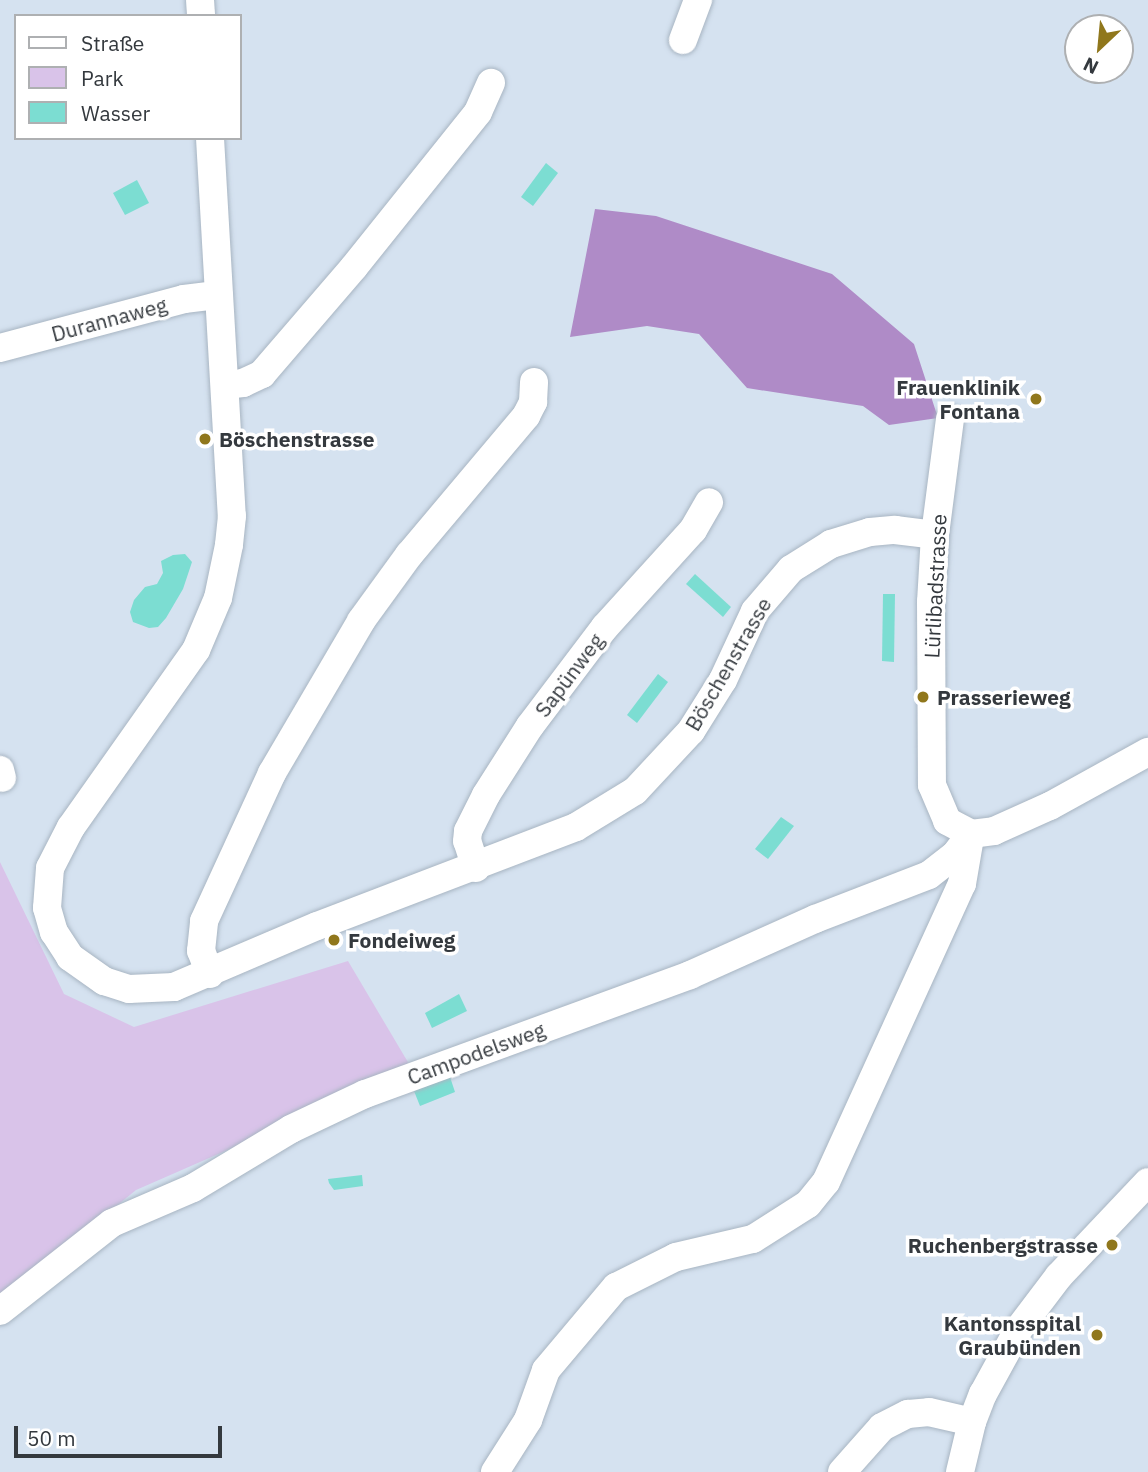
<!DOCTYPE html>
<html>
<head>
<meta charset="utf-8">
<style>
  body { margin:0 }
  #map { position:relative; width:1148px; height:1472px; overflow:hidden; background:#d5e2f0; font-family:"IBM Plex Sans",sans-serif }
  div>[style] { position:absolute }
  .green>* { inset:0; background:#d9c3e9 }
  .forest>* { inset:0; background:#af8bc7 }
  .water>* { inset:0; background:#7cddd2 }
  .roads { filter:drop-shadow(0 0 2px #a8b5c2) drop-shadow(0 0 2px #a8b5c2) }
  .street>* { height:28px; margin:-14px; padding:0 14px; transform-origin:14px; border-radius:14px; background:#fff }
  .dots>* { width:19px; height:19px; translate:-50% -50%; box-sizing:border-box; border:4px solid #fff; border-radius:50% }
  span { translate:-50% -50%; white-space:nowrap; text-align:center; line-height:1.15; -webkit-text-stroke:7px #fff; paint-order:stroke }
  .street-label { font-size:21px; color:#34393e }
  .poi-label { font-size:21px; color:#34393e; font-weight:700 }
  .right { translate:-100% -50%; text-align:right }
  .left { translate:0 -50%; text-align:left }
  .legend { position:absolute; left:14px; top:14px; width:228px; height:126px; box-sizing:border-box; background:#fff; border:2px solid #aeb0b2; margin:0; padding:9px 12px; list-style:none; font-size:21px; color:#34393e }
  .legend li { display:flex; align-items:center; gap:14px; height:35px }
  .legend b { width:35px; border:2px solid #aeb0b2 }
  .north { position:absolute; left:1064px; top:14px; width:70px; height:70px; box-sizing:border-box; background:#fff; border:2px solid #aeb0b2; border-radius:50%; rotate:206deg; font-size:19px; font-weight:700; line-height:28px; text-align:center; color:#34393e }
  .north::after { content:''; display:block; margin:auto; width:24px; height:32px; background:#90771c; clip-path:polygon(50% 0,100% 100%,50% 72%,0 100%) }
  .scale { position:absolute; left:14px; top:1426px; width:208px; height:32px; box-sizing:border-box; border:4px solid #34393e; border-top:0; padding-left:9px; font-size:21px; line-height:24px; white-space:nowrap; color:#34393e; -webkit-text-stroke:5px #fff; paint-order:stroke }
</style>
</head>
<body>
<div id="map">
  <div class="green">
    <div style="clip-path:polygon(0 862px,64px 994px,134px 1027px,348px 961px,412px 1069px,136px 1190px,0 1301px)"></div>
  </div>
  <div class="forest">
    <div style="clip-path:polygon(595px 209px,656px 216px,832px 274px,914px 344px,938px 418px,889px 425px,863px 406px,747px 388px,699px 334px,647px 326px,570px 337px)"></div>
  </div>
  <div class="water">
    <div style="clip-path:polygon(546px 163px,558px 173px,533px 206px,521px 197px)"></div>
    <div style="clip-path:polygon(137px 180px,149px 203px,125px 215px,113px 193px)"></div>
    <div style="clip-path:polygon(185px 554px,192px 562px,183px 589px,166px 618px,158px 627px,149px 628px,133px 622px,130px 612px,134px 600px,145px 587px,157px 584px,163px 573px,161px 561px,173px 555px)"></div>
    <div style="clip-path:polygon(695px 574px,731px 607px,723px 617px,686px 584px)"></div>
    <div style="clip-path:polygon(883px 594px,895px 594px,894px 662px,882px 661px)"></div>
    <div style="clip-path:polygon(658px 674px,668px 682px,637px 723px,627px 715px)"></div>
    <div style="clip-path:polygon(781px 817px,794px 826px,768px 859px,755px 849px)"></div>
    <div style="clip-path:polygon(459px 994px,467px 1011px,432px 1028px,425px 1013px)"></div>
    <div style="clip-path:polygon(450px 1077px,455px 1092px,420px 1106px,414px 1091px)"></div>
    <div style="clip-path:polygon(362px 1175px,363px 1186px,334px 1190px,329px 1183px,328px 1179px)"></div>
  </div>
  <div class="roads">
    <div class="street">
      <div style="left:200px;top:0;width:16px;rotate:86deg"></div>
      <div style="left:683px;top:40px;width:43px;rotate:-69.4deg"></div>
      <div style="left:210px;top:138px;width:379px;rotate:86.7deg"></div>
      <div style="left:232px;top:516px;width:29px;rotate:96deg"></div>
      <div style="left:229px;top:545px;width:54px;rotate:101.7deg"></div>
      <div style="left:218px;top:598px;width:56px;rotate:112.9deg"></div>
      <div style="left:196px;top:650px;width:217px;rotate:125.2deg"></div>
      <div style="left:71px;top:827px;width:46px;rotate:117.1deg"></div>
      <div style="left:50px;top:868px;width:40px;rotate:94.3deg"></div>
      <div style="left:47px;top:908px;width:25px;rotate:74deg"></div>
      <div style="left:54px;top:932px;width:30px;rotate:57deg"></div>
      <div style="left:70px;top:957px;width:42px;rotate:35.2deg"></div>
      <div style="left:104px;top:981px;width:26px;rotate:18deg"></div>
      <div style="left:129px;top:989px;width:45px;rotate:-2.5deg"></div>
      <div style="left:174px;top:987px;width:155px;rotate:-23.1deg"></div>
      <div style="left:317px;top:926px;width:277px;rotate:-20.9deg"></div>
      <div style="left:576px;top:827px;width:69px;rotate:-31.4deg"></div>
      <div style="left:635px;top:791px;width:82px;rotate:-47deg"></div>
      <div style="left:691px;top:731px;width:60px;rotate:-57.9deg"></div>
      <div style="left:723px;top:680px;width:76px;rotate:-65.1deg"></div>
      <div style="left:755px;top:611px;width:55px;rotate:-49.4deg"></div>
      <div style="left:791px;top:569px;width:47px;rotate:-32deg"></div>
      <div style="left:831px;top:544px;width:41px;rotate:-17.1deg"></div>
      <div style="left:870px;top:532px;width:25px;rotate:-5deg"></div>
      <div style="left:895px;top:530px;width:40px;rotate:7.1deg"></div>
      <div style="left:0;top:348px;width:190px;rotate:-14.9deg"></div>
      <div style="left:184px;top:299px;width:35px;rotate:-7deg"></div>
      <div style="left:225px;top:385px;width:18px;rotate:-6deg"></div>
      <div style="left:243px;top:383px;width:21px;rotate:-25deg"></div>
      <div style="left:262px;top:374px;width:141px;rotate:-49.3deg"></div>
      <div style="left:354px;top:267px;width:198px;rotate:-51.3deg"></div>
      <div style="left:478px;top:112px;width:32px;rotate:-66deg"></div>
      <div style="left:950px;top:419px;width:117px;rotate:97.4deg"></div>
      <div style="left:935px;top:535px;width:67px;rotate:93.4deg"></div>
      <div style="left:931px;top:602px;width:183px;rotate:89.7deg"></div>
      <div style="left:932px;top:785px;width:39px;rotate:67deg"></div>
      <div style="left:947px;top:821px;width:27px;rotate:28deg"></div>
      <div style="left:971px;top:834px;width:23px;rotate:-7deg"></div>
      <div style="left:994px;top:831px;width:61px;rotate:-24.1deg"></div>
      <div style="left:1050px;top:806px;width:112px;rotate:-28.9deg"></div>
      <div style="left:0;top:770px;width:8px;rotate:76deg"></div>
      <div style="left:476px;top:868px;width:28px;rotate:-108deg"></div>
      <div style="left:467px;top:841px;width:10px;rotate:-84deg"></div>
      <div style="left:468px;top:831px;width:40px;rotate:-63.4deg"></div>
      <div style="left:486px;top:795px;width:82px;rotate:-57.5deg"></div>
      <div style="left:530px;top:726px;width:124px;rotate:-52.9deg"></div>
      <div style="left:605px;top:627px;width:131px;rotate:-47.8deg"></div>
      <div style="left:693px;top:530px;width:32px;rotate:-60deg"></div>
      <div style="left:210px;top:974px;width:25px;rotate:-111deg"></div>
      <div style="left:201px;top:951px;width:30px;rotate:-84deg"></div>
      <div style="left:204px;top:921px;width:163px;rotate:-65.3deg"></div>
      <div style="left:272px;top:773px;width:176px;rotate:-59.6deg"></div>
      <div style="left:361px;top:621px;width:82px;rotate:-54deg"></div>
      <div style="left:409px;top:555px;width:182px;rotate:-49.9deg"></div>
      <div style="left:526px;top:416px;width:16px;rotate:-63deg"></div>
      <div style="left:533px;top:402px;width:20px;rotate:-87deg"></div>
      <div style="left:0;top:1311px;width:142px;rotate:-38.2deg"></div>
      <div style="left:112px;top:1223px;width:88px;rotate:-23.4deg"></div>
      <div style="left:193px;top:1188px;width:114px;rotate:-31deg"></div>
      <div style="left:291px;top:1129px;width:82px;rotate:-25.3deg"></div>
      <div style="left:365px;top:1094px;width:346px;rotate:-20.1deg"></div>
      <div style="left:690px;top:975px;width:137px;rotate:-24.1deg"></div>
      <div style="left:815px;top:919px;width:122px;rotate:-21.1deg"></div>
      <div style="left:929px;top:875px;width:33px;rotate:-38deg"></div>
      <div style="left:955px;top:855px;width:26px;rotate:-53deg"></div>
      <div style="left:495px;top:1472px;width:62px;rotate:-57.6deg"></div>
      <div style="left:528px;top:1420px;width:53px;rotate:-70.2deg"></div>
      <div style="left:546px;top:1370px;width:109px;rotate:-49.9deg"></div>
      <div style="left:616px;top:1287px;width:67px;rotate:-26.6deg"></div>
      <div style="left:676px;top:1257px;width:79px;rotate:-13.2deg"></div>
      <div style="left:753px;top:1239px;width:65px;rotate:-32.5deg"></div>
      <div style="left:808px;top:1204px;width:28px;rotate:-51deg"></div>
      <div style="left:826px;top:1182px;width:328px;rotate:-65.5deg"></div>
      <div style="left:962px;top:884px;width:48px;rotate:-80.3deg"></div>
      <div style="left:842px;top:1472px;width:60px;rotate:-48.4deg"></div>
      <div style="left:882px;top:1427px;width:29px;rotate:-27deg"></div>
      <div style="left:908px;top:1414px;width:21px;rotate:-5deg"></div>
      <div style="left:929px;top:1412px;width:44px;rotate:13.1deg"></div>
      <div style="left:960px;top:1472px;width:51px;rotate:-76.5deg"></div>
      <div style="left:972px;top:1422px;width:30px;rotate:-69deg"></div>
      <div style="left:983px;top:1394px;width:73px;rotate:-61.3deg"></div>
      <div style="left:1018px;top:1330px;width:68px;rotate:-52.8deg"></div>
      <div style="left:1059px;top:1276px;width:129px;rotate:-46.6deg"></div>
    </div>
  </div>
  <div class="dots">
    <div style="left:1036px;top:399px;background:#90771c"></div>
    <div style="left:205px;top:439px;background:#90771c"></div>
    <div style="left:923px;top:697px;background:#90771c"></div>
    <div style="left:334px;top:940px;background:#90771c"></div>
    <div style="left:1112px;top:1245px;background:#90771c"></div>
    <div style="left:1097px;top:1335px;background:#90771c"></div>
  </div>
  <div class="street-label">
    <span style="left:109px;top:319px;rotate:-15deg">Durannaweg</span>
    <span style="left:935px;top:586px;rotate:-87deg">Lürlibadstrasse</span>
    <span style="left:728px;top:664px;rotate:-60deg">Böschenstrasse</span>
    <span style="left:569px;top:675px;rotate:-53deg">Sapünweg</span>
    <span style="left:476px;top:1053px;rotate:-20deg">Campodelsweg</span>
  </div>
  <div class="poi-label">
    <span class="right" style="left:1020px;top:399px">Frauenklinik<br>Fontana</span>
    <span class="left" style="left:219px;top:439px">Böschenstrasse</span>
    <span class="left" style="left:937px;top:697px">Prasserieweg</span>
    <span class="left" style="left:348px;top:940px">Fondeiweg</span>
    <span class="right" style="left:1098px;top:1245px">Ruchenbergstrasse</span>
    <span class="right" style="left:1081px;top:1335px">Kantonsspital<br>Graubünden</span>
  </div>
  <ul class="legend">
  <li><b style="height:9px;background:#fff"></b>Straße</li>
  <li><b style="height:19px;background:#d9c3e9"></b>Park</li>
  <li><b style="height:19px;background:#7cddd2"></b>Wasser</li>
  </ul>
  <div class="north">N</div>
  <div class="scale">50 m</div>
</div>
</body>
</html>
